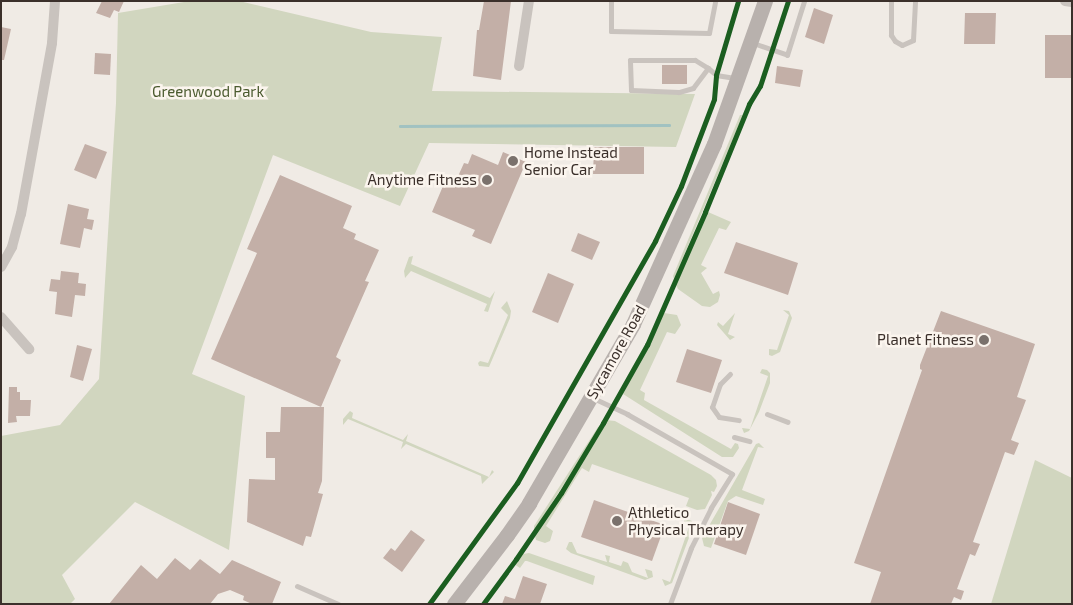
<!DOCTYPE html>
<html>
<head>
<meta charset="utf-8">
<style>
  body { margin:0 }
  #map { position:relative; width:1073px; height:605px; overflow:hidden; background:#f0ebe5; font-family:"Exo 2",sans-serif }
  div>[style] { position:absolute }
  .green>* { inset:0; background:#d1d6bf }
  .stream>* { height:2.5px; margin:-1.25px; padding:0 1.25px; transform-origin:1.25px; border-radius:1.25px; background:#a1c2c1 }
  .building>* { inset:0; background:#c3afa7 }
  .lane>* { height:5px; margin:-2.5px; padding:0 2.5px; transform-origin:2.5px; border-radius:2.5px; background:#c9c3be }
  .street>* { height:10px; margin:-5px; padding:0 5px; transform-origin:5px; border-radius:5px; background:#c9c3be }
  .primary>* { height:15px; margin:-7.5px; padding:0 7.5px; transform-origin:7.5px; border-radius:7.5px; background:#b8b1ad }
  .cycleway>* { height:5px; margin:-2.5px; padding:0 2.5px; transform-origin:2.5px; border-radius:2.5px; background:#1b5e20 }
  .dots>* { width:14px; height:14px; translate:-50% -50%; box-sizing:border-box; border:2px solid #fbf5ee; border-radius:50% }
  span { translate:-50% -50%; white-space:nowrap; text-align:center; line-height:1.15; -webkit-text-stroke:5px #fbf5ee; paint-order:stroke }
  .park-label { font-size:15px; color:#4a5a2e }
  .poi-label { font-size:15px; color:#3b302b }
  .left { translate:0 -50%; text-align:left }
  .right { translate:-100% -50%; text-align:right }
  .street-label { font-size:15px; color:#3b302b }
  .frame { position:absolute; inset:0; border:2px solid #3b302b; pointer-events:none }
</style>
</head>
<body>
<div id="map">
  <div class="green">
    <div style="clip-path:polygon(190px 1px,239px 1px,371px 32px,442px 37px,432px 91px,695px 94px,676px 147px,429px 143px,400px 206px,273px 155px,192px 374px,245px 396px,229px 550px,135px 502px,62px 575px,75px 599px,70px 604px,1px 604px,1px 436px,60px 425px,99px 379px,116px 103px,118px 13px)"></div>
    <div style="clip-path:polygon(740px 115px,743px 115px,674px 279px,673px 276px)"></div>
    <div style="clip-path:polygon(708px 212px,731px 222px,726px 230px,719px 228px,701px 265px,707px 268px,701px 273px,713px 294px,719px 291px,720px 295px,718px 302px,710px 307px,702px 306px,678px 289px,675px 283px)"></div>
    <div style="clip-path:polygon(413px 256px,411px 264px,490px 298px,495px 291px,488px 312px,484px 311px,487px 304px,411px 271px,405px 278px,404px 271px,409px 257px)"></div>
    <div style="clip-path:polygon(507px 301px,511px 311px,510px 318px,489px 367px,479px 366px,478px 363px,480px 361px,488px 363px,508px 315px,501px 308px)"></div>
    <div style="clip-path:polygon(783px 310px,789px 311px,792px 318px,780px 352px,772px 356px,769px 355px,769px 349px,777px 350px,789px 315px)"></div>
    <div style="clip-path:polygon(664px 313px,677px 315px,681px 325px,675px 334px,667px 332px,640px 390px,645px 393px,644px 400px,731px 449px,735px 443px,738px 444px,739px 448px,733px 457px,722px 457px,623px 394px)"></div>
    <div style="clip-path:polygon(735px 313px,728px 334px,735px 337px,730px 340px,717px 325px,718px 322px,723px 326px)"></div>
    <div style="clip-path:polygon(762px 369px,767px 370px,770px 373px,770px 383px,759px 412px,749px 431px,744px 433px,742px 428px,750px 429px,768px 376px,760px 373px)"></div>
    <div style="clip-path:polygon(350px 411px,353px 413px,352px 418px,403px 440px,408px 434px,406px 441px,489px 477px,492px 470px,494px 472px,482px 484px,481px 476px,406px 444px,401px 449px,403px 442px,348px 419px,343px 425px,343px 419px)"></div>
    <div style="clip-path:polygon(606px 420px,615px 421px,711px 475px,716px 480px,717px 486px,714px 492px,711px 491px,712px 495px,705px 509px,697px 510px,686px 506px,689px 498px,592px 464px,589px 472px,582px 468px,546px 526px,553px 531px,550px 541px,545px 543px,536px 540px,535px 536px)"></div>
    <div style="clip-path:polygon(601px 426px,534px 531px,534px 526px,598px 427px)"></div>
    <div style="clip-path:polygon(759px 443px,764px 448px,758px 447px,742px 490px,765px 499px,763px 505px,736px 496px,728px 501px,711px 548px,704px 546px,702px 538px,756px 444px)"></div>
    <div style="clip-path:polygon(1035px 460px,1072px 478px,1072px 604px,991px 604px)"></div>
    <div style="clip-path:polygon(684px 518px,692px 521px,693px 527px,672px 583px,665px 586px,662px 579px,670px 582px,690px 524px,684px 522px)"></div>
    <div style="clip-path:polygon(569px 542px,572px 542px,577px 553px,607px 562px,605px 555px,610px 556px,609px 562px,621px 566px,623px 561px,628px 563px,632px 572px,648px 578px,645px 569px,649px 570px,652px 571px,653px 577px,645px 580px,571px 553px,566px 549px)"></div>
    <div style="clip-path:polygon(529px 553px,595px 576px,593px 585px,527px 561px,525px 561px,520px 568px,514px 564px,523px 554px)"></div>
  </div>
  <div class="stream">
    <div style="left:400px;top:126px;width:269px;rotate:-0.2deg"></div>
  </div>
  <div class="building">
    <div style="clip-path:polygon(102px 1px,124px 1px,119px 12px,114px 10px,110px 18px,96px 13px)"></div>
    <div style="clip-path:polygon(484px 1px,511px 1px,501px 80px,473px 76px,477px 30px,479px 30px)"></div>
    <div style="clip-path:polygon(814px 8px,833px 15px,824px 44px,805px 37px)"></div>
    <div style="clip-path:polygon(965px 13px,996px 13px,995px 44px,964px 44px)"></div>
    <div style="clip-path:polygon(1px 27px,11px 29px,4px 60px,1px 60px)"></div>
    <div style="clip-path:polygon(1045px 35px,1072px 35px,1072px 78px,1045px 78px)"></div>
    <div style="clip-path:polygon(95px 53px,111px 54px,110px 75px,94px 74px)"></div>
    <div style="clip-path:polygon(662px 65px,687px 65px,687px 84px,662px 84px)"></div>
    <div style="clip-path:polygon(777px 66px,803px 70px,800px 87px,775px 83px)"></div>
    <div style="clip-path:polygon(85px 144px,107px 152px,96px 179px,74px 170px)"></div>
    <div style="clip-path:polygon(594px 147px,644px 147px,644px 174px,593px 174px)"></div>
    <div style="clip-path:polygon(503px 152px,526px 162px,491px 244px,472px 236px,475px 230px,432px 212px,446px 179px,455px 183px,464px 163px,468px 164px,472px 154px,498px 165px)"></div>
    <div style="clip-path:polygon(280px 175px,352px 206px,343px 228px,356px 234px,354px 239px,379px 250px,365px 281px,369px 282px,336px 357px,341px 360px,321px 407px,211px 359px,257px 253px,247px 249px)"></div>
    <div style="clip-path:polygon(68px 204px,89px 209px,87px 219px,94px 220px,92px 230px,84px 228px,80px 248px,60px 244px)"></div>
    <div style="clip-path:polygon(578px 233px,600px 242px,592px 260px,571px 251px)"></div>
    <div style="clip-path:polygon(736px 242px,798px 263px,788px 295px,724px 273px)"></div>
    <div style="clip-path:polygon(61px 271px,79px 273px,78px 283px,86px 284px,85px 296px,75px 295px,72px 317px,55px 314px,57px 292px,49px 291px,51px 279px,60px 280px)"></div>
    <div style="clip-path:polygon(548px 273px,574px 284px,558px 323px,532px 312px)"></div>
    <div style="clip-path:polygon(941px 311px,1035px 344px,1017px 397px,1026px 400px,1011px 440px,1019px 443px,1014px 455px,1005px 452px,973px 542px,980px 544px,975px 556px,970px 554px,957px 589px,964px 591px,961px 600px,954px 597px,951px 604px,870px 604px,881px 572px,854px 563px,922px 370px,920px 369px,920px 365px)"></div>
    <div style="clip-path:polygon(77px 345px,92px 349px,83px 381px,70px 377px)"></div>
    <div style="clip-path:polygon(687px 349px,722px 360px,711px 393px,676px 382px)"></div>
    <div style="clip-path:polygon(9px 387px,17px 387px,17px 392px,20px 392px,20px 400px,31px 400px,30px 416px,16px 416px,17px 422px,8px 423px)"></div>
    <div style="clip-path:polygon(281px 407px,324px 407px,322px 481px,318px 493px,323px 494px,311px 537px,306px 536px,303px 546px,247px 522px,249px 479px,275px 480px,275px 458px,266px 458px,266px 432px,280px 432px)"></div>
    <div style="clip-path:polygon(594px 500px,665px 525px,652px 561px,581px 537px)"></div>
    <div style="clip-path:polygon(728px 502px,760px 514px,746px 555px,714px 544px)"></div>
    <div style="clip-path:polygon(411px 530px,425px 540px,402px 572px,383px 558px,391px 548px,395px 551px)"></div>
    <div style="clip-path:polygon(175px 558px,190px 570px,200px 559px,220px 574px,232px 560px,281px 582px,272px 604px,252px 604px,243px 600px,244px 596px,230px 590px,218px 594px,210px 604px,109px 604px,141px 565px,157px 579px)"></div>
    <div style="clip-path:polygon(523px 576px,547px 584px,540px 604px,502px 604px,505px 596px,515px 599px)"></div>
  </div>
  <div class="lane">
    <div style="left:611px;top:1px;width:30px;rotate:90deg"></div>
    <div style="left:611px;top:31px;width:98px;rotate:1.2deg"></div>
    <div style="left:709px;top:33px;width:33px;rotate:-79deg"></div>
    <div style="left:891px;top:1px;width:34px;rotate:90deg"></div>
    <div style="left:891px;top:35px;width:7px;rotate:56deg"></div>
    <div style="left:895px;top:41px;width:8px;rotate:30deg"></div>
    <div style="left:902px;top:45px;width:12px;rotate:-24deg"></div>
    <div style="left:913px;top:40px;width:39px;rotate:-87deg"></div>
    <div style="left:753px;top:43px;width:36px;rotate:19deg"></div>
    <div style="left:787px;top:55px;width:57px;rotate:-72.5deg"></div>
    <div style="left:708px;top:68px;width:25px;rotate:127deg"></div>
    <div style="left:693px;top:88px;width:15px;rotate:164deg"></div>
    <div style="left:679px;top:92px;width:48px;rotate:-177.6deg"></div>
    <div style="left:631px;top:90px;width:30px;rotate:-92deg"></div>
    <div style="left:630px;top:60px;width:65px"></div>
    <div style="left:695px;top:60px;width:15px;rotate:32deg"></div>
    <div style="left:708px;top:68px;width:11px;rotate:41deg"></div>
    <div style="left:716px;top:75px;width:19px;rotate:9deg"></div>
    <div style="left:730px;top:374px;width:14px;rotate:135deg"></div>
    <div style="left:720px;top:384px;width:24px;rotate:109deg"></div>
    <div style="left:712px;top:407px;width:12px;rotate:55deg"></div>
    <div style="left:719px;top:417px;width:20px;rotate:9deg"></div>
    <div style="left:593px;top:398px;width:38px;rotate:25deg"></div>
    <div style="left:627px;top:414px;width:121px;rotate:29.7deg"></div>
    <div style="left:732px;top:474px;width:40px;rotate:122deg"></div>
    <div style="left:711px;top:508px;width:45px;rotate:116.6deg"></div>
    <div style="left:691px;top:548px;width:60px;rotate:110.6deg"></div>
    <div style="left:767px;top:414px;width:22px;rotate:21deg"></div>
    <div style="left:734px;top:437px;width:16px;rotate:15deg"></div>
    <div style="left:297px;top:586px;width:45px;rotate:23.7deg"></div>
  </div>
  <div class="street">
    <div style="left:1065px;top:1px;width:7px;rotate:8deg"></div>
    <div style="left:519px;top:66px;width:66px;rotate:-81.3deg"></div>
    <div style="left:1px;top:267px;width:23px;rotate:-61deg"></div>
    <div style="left:12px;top:247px;width:34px;rotate:-75deg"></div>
    <div style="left:21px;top:214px;width:174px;rotate:-79.7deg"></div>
    <div style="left:52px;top:43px;width:42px;rotate:-85.9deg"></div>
    <div style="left:1px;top:317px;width:43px;rotate:48.8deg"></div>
  </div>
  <div class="primary">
    <div style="left:454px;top:604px;width:87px;rotate:-52.5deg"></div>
    <div style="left:507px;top:535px;width:39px;rotate:-55deg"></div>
    <div style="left:529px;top:503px;width:207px;rotate:-59.8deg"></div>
    <div style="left:633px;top:324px;width:197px;rotate:-65.8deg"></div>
    <div style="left:714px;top:144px;width:152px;rotate:-70.4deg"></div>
  </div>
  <div class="cycleway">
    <div style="left:429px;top:604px;width:150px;rotate:-54deg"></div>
    <div style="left:517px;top:483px;width:279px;rotate:-60.3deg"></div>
    <div style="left:655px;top:241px;width:61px;rotate:-64.7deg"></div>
    <div style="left:681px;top:186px;width:93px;rotate:-69.2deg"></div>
    <div style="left:714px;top:99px;width:24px;rotate:-85deg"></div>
    <div style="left:716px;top:75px;width:77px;rotate:-73.4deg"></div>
    <div style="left:483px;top:604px;width:56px;rotate:-53.7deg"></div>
    <div style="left:516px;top:559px;width:80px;rotate:-55.7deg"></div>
    <div style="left:561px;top:493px;width:82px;rotate:-59deg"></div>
    <div style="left:603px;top:423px;width:90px;rotate:-60.6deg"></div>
    <div style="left:647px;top:345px;width:145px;rotate:-66.4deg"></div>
    <div style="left:705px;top:212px;width:117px;rotate:-67.8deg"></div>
    <div style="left:749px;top:104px;width:21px;rotate:-59deg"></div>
    <div style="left:760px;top:86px;width:89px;rotate:-71.8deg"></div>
  </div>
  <div class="dots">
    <div style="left:513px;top:161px;background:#7a716c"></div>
    <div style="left:487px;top:180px;background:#7a716c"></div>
    <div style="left:984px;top:340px;background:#7a716c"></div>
    <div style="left:617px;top:521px;background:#7a716c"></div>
  </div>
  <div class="park-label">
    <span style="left:208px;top:92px">Greenwood Park</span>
  </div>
  <div class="poi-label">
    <span class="left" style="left:524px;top:161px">Home Instead<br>Senior Car</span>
    <span class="right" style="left:477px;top:180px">Anytime Fitness</span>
    <span class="right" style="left:974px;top:340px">Planet Fitness</span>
    <span class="left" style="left:628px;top:521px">Athletico<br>Physical Therapy</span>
  </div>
  <div class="street-label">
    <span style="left:616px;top:352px;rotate:-61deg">Sycamore Road</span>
  </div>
  <div class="frame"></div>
</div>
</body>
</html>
